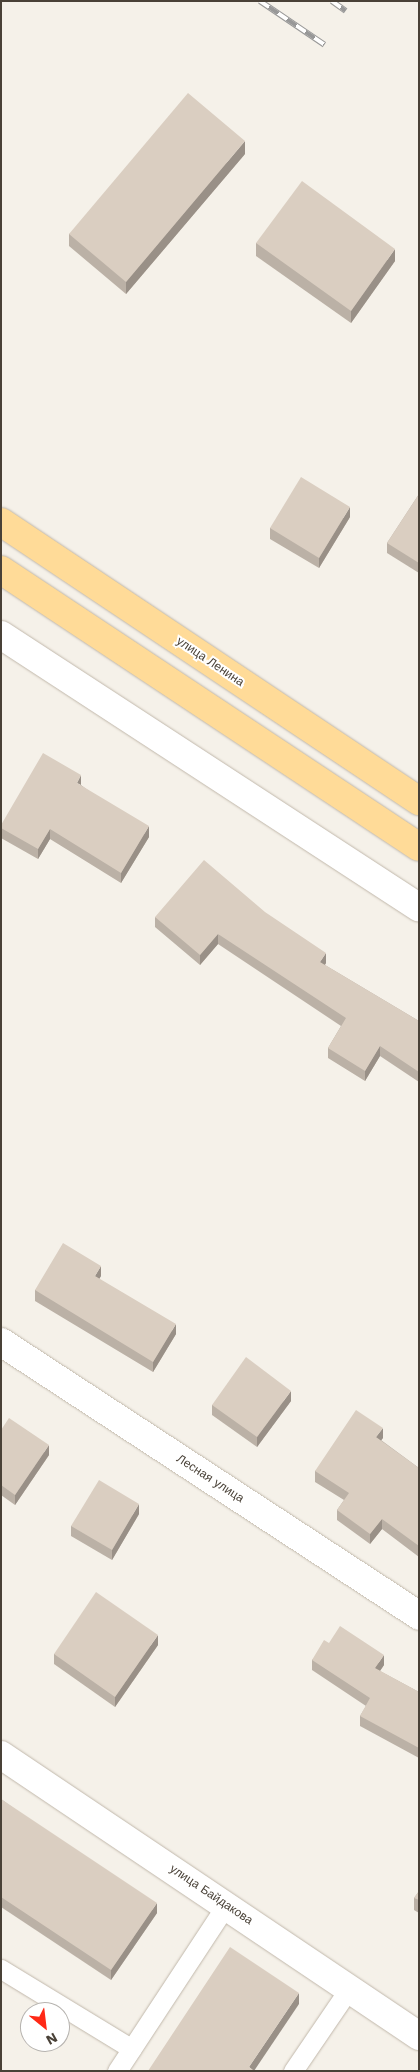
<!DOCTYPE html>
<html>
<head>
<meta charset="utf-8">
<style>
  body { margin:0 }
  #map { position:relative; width:420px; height:2072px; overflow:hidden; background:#f5f1e9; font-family:"Work Sans",sans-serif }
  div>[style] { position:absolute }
  .roads { filter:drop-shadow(0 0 1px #c1b8ab) drop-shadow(0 0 1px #c1b8ab) }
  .service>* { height:19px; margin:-9.5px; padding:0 9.5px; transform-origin:9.5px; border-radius:9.5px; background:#fff }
  .minor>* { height:28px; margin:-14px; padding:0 14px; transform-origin:14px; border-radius:14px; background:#fff }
  .primary>* { height:28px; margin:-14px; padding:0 14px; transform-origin:14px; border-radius:14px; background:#ffdb98 }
  .rail>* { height:5.5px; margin-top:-2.75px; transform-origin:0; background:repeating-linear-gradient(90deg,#fff 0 11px,#989898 0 22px); box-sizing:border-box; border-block:1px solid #989898 }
  .wall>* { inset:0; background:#bbb1a6 }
  .shaded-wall>* { inset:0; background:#999087 }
  .building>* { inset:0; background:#dacec1 }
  span { translate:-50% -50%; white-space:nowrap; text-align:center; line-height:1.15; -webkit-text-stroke:4px #fff; paint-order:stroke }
  .street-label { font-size:12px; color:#494137 }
  .frame { position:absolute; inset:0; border:2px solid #494137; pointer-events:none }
  .north { position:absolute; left:20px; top:2002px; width:50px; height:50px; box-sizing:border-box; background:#fff; border:1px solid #b6b3af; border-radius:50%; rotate:151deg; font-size:14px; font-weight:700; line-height:20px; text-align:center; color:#494137 }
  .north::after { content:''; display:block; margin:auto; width:18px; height:22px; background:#ff2916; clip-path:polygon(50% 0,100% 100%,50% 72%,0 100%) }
</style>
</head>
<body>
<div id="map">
  <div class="roads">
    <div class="service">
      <div style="left:1px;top:1969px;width:153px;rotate:31.4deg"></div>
      <div style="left:117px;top:2071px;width:199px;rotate:-56.7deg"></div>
      <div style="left:293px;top:2071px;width:99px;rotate:-55.7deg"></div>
    </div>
    <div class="minor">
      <div style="left:1px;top:635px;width:499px;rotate:33.1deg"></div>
      <div style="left:1px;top:1342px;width:500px;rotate:33.2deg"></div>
      <div style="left:1px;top:1755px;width:504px;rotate:33.91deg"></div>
    </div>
    <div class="primary">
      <div style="left:1px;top:522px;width:503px;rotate:33.72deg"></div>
      <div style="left:1px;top:570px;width:501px;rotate:33.53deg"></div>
    </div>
  </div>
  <div class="rail">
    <div style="left:260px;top:1px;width:78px;rotate:34.1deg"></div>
    <div style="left:332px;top:1px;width:17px;rotate:36deg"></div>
  </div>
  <div class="wall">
    <div style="clip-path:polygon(245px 154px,126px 294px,69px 246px,69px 234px)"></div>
    <div style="clip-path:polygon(256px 243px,395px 261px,351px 323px,256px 256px)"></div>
    <div style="clip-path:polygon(419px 494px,419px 573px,387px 553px,387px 543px)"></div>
    <div style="clip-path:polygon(350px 517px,319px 568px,270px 539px,270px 528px)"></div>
    <div style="clip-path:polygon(81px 785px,149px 837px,121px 883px,50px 839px,38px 859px,1px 838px,1px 828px)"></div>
    <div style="clip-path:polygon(155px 917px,326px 963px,325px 965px,419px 1021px,419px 1082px,380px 1056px,365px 1081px,328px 1058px,328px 1048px,341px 1026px,218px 944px,200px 965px,155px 927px)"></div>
    <div style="clip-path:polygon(101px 1276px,99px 1279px,176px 1334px,153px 1372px,35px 1301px,35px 1290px)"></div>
    <div style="clip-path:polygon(291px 1401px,257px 1447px,212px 1415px,212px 1405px)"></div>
    <div style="clip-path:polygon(1px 1430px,49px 1455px,15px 1505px,1px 1495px)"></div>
    <div style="clip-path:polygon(383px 1438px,381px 1440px,419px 1468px,419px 1557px,382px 1529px,370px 1544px,337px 1520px,337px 1510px,344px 1500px,315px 1482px,315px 1471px)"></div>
    <div style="clip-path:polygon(139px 1514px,112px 1560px,71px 1536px,71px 1526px)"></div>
    <div style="clip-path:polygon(329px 1643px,384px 1665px,380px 1671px,419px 1692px,419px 1758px,360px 1726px,360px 1716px,366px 1706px,312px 1670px,312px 1660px)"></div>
    <div style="clip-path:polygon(158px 1645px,115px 1707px,54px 1664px,54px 1654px)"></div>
    <div style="clip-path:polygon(1px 1799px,157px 1913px,111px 1980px,1px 1907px)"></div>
    <div style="clip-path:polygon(419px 1891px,419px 1913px,414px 1910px,414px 1898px)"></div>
  </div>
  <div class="shaded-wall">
    <div style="clip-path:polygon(245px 141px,245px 154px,126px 294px,126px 282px)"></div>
    <div style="clip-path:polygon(395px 249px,395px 261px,351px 323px,351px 311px)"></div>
    <div style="clip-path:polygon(350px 507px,350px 517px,319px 568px,319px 558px)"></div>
    <div style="clip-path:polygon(81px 775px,81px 785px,77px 783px)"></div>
    <div style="clip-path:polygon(149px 826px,149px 837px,121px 883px,121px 873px)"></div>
    <div style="clip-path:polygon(50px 829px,50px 839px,38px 859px,38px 849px)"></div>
    <div style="clip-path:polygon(218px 934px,218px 944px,200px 965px,200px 955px)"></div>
    <div style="clip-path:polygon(326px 953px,326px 963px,320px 972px,320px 962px)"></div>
    <div style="clip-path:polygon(380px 1046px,380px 1056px,365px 1081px,365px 1071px)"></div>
    <div style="clip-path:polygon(101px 1266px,101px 1276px,95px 1286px,95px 1276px)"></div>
    <div style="clip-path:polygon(176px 1324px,176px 1334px,153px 1372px,153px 1362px)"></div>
    <div style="clip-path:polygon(291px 1391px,291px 1401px,257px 1447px,257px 1437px)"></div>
    <div style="clip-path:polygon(383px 1428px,383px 1438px,376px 1447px,376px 1437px)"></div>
    <div style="clip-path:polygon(49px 1445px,49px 1455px,15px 1505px,15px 1495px)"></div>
    <div style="clip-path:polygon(139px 1504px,139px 1514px,112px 1560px,112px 1550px)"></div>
    <div style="clip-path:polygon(382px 1519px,382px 1529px,370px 1544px,370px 1534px)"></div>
    <div style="clip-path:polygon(158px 1635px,158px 1645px,115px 1707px,115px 1697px)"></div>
    <div style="clip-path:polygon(384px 1655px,384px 1665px,375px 1678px,375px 1668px)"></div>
    <div style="clip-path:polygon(157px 1903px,157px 1913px,111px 1980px,111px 1970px)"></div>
    <div style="clip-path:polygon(299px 1993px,299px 2004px,254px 2071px,249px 2067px)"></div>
  </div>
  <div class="building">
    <div style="clip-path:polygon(188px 93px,245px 141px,126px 282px,69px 234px)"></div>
    <div style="clip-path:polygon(302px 181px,395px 249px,351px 311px,256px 243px)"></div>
    <div style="clip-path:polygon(301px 477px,350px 507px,319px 558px,270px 528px)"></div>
    <div style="clip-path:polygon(419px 494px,419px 563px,387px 543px)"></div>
    <div style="clip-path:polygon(43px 753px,81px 775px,77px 783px,149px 826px,121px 873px,50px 829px,38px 849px,1px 828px,1px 825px)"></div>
    <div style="clip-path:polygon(204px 860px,265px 912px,326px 953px,320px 962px,419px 1021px,419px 1072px,380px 1046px,365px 1071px,328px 1048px,346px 1018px,218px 934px,200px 955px,155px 917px)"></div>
    <div style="clip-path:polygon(63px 1243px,101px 1266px,95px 1276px,176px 1324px,153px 1362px,35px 1290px)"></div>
    <div style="clip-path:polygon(246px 1357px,291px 1391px,257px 1437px,212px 1405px)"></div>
    <div style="clip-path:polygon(356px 1410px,383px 1428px,376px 1437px,419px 1468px,419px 1546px,382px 1519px,370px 1534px,337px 1510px,349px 1493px,315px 1471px)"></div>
    <div style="clip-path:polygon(9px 1418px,49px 1445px,15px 1495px,1px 1485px,1px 1430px)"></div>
    <div style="clip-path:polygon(99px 1480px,139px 1504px,112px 1550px,71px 1526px)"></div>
    <div style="clip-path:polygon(96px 1592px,158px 1635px,115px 1697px,54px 1654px)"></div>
    <div style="clip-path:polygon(340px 1626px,384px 1655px,375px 1668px,419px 1692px,419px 1748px,360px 1716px,370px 1698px,312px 1660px,324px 1640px,329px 1643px)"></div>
    <div style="clip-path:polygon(1px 1799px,157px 1903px,111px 1970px,1px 1897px)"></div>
    <div style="clip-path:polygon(419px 1891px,419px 1900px,414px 1898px)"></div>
    <div style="clip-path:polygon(230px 1947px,299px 1993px,249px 2067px,254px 2071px,148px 2071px)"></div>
  </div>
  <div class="street-label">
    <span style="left:210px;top:662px;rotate:34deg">улица Ленина</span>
    <span style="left:210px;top:1479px;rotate:33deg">Лесная улица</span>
    <span style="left:211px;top:1895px;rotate:34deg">улица Байдакова</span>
  </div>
  <div class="frame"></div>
  <div class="north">N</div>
</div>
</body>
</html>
